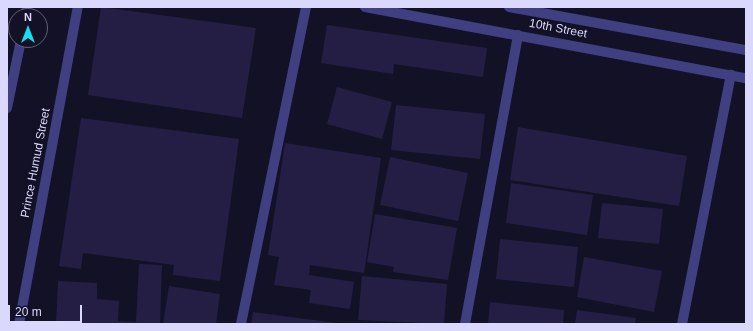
<!DOCTYPE html>
<html>
<head>
<meta charset="utf-8">
<style>
  body { margin:0 }
  #map { position:relative; width:753px; height:331px; overflow:hidden; background:#131125; font-family:Arial,sans-serif }
  div>[style] { position:absolute }
  .building>* { inset:0; background:#241e45 }
  .minor>* { height:10px; margin:-5px; padding:0 5px; transform-origin:5px; border-radius:5px; background:#3f3f81 }
  .tertiary>* { height:10px; margin:-5px; padding:0 5px; transform-origin:5px; border-radius:5px; background:#3f3f81 }
  span { translate:-50% -50%; white-space:nowrap; text-align:center; line-height:1.15; -webkit-text-stroke:4px #131125; paint-order:stroke }
  .street-label { font-size:12px; color:#dad8fc }
  .frame { position:absolute; inset:0; border:8px solid #dad8fc; pointer-events:none }
  .north { position:absolute; left:8px; top:8px; width:40px; height:40px; box-sizing:border-box; background:#131125; border:1px solid #63617b; border-radius:50%; rotate:0deg; font-size:11px; font-weight:700; line-height:16px; text-align:center; color:#dad8fc }
  .north::after { content:''; display:block; margin:auto; width:14px; height:18px; background:#11e2ef; clip-path:polygon(50% 0,100% 100%,50% 72%,0 100%) }
  .scale { position:absolute; left:8px; top:305px; width:74px; height:18px; box-sizing:border-box; border:2px solid #dad8fc; border-top:0; padding-left:5px; font-size:12px; line-height:14px; white-space:nowrap; color:#dad8fc; -webkit-text-stroke:3px #131125; paint-order:stroke }
</style>
</head>
<body>
<div id="map">
  <div class="building">
    <div style="clip-path:polygon(101px 7px,256px 28px,242px 118px,88px 95px)"></div>
    <div style="clip-path:polygon(327px 25px,487px 48px,483px 77px,394px 64px,393px 74px,321px 63px)"></div>
    <div style="clip-path:polygon(337px 87px,392px 102px,382px 139px,327px 124px)"></div>
    <div style="clip-path:polygon(396px 105px,485px 114px,480px 159px,391px 150px)"></div>
    <div style="clip-path:polygon(81px 118px,239px 139px,220px 281px,173px 275px,174px 265px,83px 253px,81px 269px,59px 266px)"></div>
    <div style="clip-path:polygon(518px 127px,687px 156px,679px 206px,510px 180px)"></div>
    <div style="clip-path:polygon(285px 143px,381px 158px,364px 273px,310px 265px,309px 275px,354px 282px,350px 309px,309px 303px,311px 290px,274px 285px,279px 257px,268px 255px)"></div>
    <div style="clip-path:polygon(390px 157px,468px 173px,458px 221px,380px 205px)"></div>
    <div style="clip-path:polygon(511px 183px,593px 195px,587px 235px,506px 223px)"></div>
    <div style="clip-path:polygon(602px 203px,663px 209px,659px 244px,598px 238px)"></div>
    <div style="clip-path:polygon(375px 214px,457px 228px,448px 280px,393px 272px,394px 267px,367px 262px)"></div>
    <div style="clip-path:polygon(500px 239px,578px 247px,574px 287px,496px 279px)"></div>
    <div style="clip-path:polygon(584px 257px,662px 271px,654px 312px,577px 297px)"></div>
    <div style="clip-path:polygon(139px 264px,162px 265px,160px 324px,56px 324px,58px 281px,97px 283px,97px 299px,119px 301px,118px 321px,136px 322px)"></div>
    <div style="clip-path:polygon(362px 276px,447px 284px,444px 324px,358px 320px)"></div>
    <div style="clip-path:polygon(169px 286px,220px 294px,216px 324px,163px 324px)"></div>
    <div style="clip-path:polygon(490px 302px,564px 310px,563px 324px,488px 324px)"></div>
    <div style="clip-path:polygon(577px 310px,636px 318px,635px 324px,575px 324px)"></div>
    <div style="clip-path:polygon(253px 312px,337px 323px,337px 324px,251px 324px)"></div>
  </div>
  <div class="minor">
    <div style="left:241px;top:324px;width:324px;rotate:-78.4deg"></div>
    <div style="left:465px;top:324px;width:294px;rotate:-79.6deg"></div>
    <div style="left:682px;top:324px;width:254px;rotate:-78.9deg"></div>
  </div>
  <div class="tertiary">
    <div style="left:365px;top:7px;width:388px;rotate:10.6deg"></div>
    <div style="left:509px;top:7px;width:241px;rotate:10.3deg"></div>
    <div style="left:26px;top:16px;width:9px;rotate:-84deg"></div>
    <div style="left:7px;top:108px;width:69px;rotate:-78.4deg"></div>
    <div style="left:19px;top:324px;width:322px;rotate:-79.5deg"></div>
  </div>
  <div class="street-label">
    <span style="left:558px;top:29px;rotate:11deg">10th Street</span>
    <span style="left:36px;top:163px;rotate:-79deg">Prince Humud Street</span>
  </div>
  <div class="frame"></div>
  <div class="north">N</div>
  <div class="scale">20 m</div>
</div>
</body>
</html>
